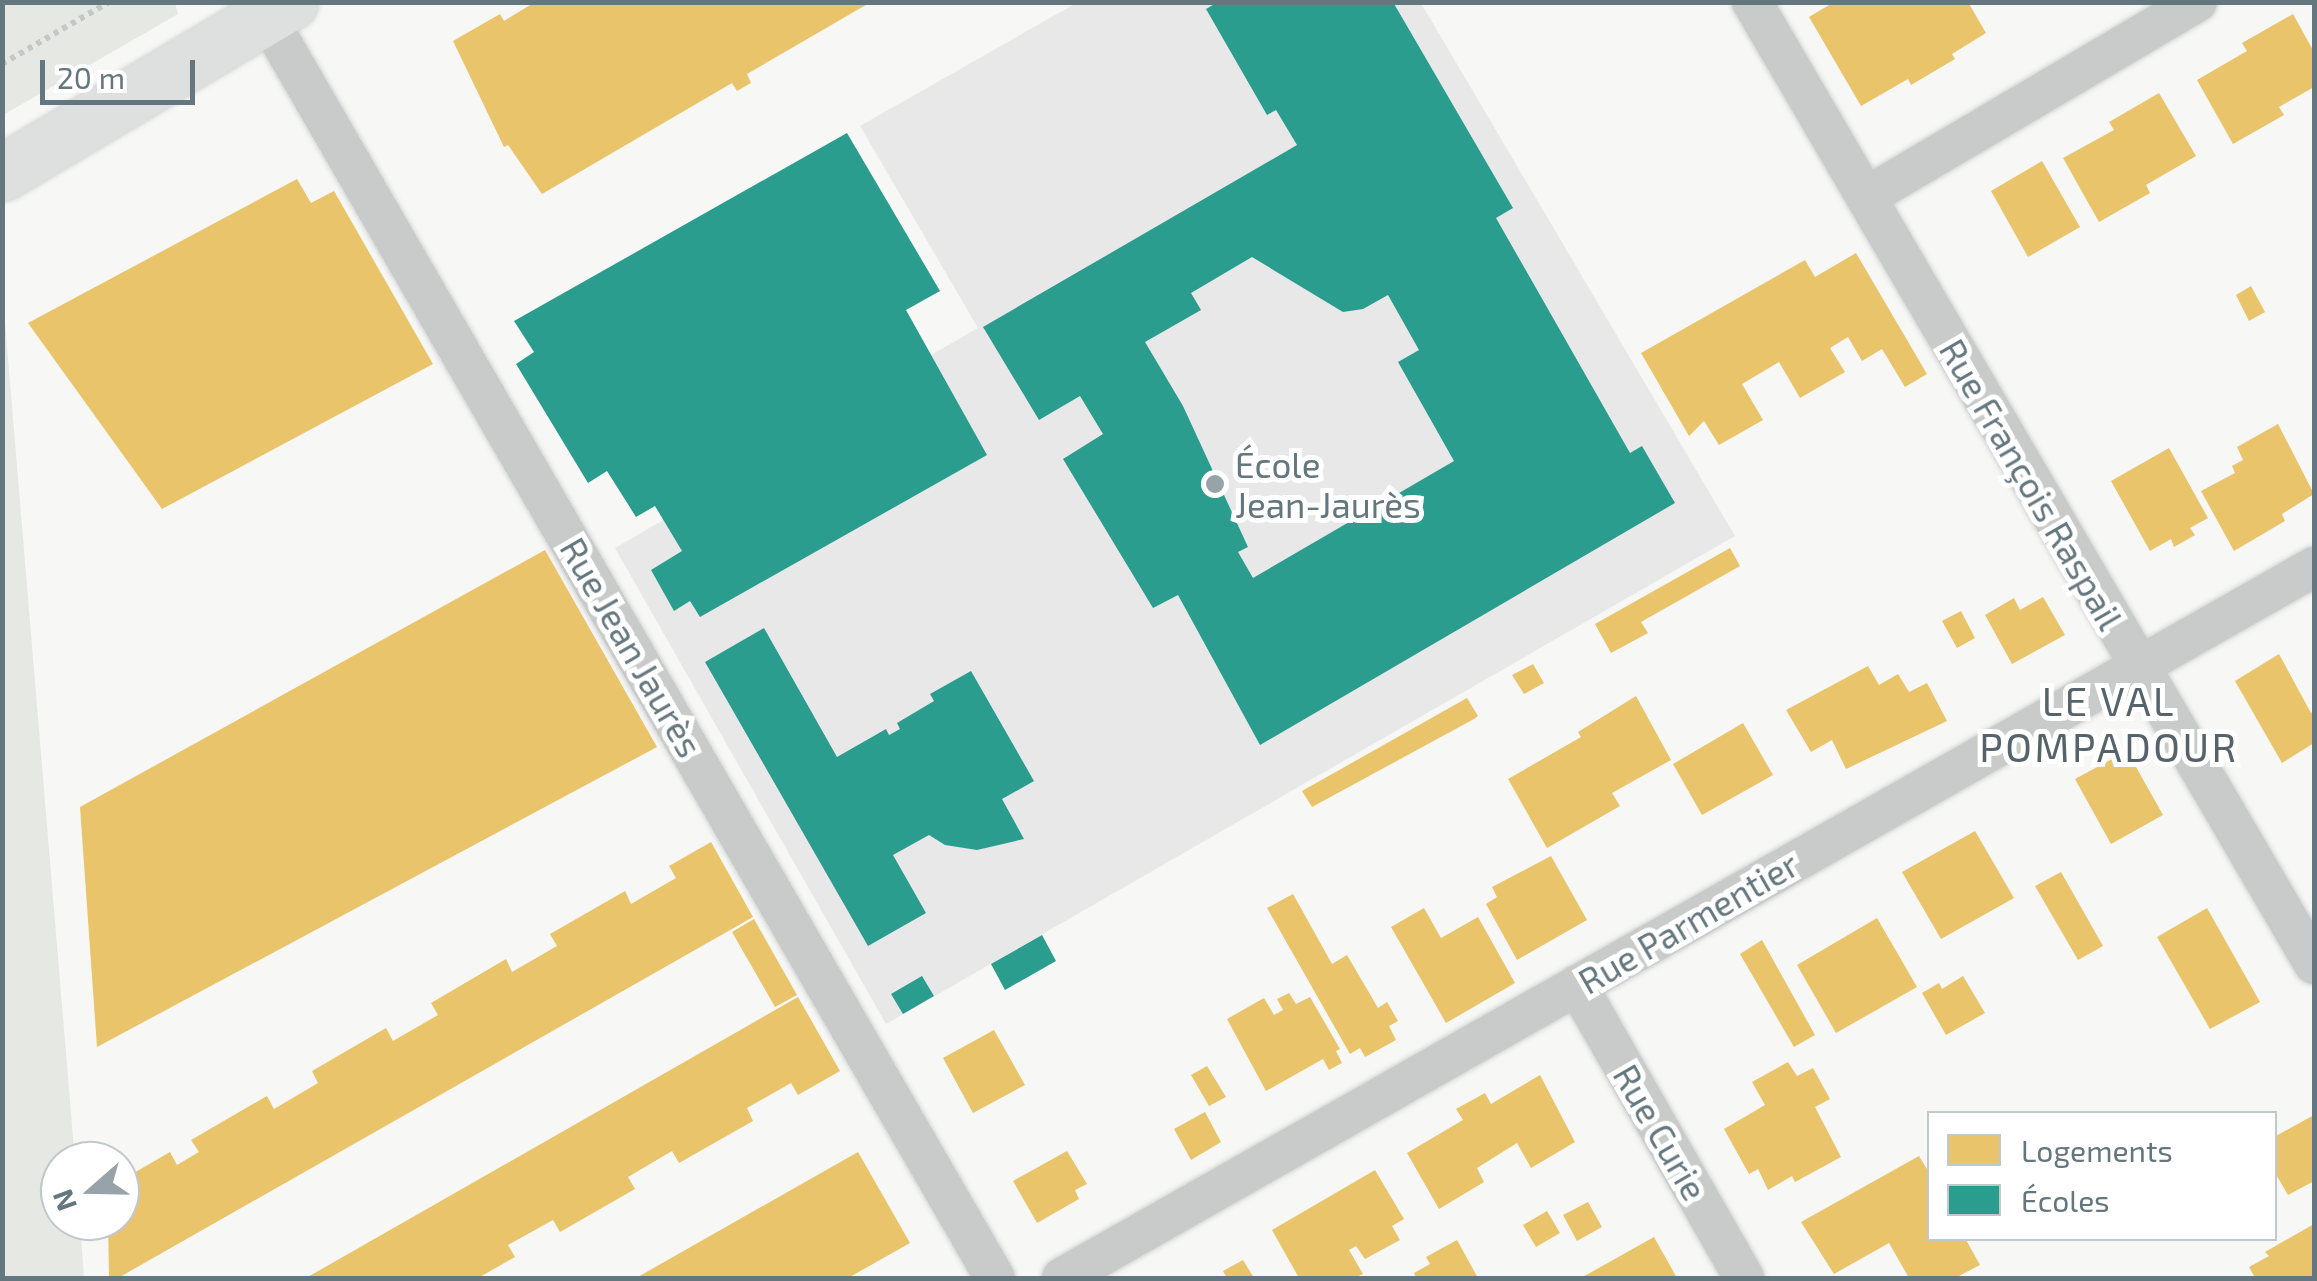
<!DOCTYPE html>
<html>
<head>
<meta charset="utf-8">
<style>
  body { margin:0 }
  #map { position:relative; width:2317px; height:1281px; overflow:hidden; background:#f7f7f6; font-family:"Exo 2",sans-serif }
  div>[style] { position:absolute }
  .built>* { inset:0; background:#e7e8e7 }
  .green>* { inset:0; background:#e6e8e3 }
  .homes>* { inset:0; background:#e9c46a }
  .schools>* { inset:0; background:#2a9d8f }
  .path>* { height:6px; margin-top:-3px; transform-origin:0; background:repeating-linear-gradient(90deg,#c6c7c8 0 5px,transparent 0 10px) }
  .roads { filter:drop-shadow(0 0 2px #d2d4d4) drop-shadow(0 0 2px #d2d4d4) }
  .minor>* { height:40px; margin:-20px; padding:0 20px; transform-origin:20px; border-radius:20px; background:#c9cbcb }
  .secondary>* { height:55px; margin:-27.5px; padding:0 27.5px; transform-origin:27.5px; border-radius:27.5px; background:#dedfdf }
  .dots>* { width:28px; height:28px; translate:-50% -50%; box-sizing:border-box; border:5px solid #fff; border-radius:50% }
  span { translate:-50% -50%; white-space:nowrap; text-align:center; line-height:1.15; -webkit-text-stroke:10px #fff; paint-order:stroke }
  .poi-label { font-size:35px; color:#64767e }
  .left { translate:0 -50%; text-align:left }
  .street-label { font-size:35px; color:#64767e }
  .quarter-label { font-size:40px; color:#56636a; letter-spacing:2.5px }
  .frame { position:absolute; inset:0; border:5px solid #64767e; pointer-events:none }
  .legend { position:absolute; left:1927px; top:1111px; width:350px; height:130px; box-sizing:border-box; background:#fff; border:2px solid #c1c8cb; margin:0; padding:12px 18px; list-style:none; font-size:30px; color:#64767e }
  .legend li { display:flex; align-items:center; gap:20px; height:50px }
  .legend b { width:50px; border:2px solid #c1c8cb }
  .north { position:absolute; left:40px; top:1141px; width:100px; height:100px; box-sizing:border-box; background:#fff; border:2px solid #c1c8cb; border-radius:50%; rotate:250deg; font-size:28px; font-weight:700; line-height:40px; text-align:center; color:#64767e }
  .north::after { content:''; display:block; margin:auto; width:35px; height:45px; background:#97a3a8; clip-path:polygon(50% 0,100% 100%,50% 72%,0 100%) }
  .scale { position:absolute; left:40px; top:60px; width:155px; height:45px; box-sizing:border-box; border:5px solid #64767e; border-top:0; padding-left:12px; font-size:30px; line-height:35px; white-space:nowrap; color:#64767e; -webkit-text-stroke:8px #fff; paint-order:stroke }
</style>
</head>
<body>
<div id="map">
  <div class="built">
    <div style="clip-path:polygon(1078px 2px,1421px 3px,1735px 536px,886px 1024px,615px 548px,815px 432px,811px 424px,978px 328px,860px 126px)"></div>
  </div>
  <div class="green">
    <div style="clip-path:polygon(3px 2px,175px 3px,178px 14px,3px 115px)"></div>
    <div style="clip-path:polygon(3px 298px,75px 1161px,60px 1161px,60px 1221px,80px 1221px,84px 1278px,3px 1278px)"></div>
  </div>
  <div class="homes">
    <div style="clip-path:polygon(535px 2px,871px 2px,747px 74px,751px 83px,737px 91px,732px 83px,542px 194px,508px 145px,504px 147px,453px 41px,500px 14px,504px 21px)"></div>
    <div style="clip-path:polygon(1834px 2px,1968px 2px,1986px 33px,1952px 54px,1955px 59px,1911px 85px,1908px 79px,1861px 106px,1809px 17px)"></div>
    <div style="clip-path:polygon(2293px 14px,2314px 52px,2314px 87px,2279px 107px,2284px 115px,2233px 144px,2197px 80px,2247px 51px,2242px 43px)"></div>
    <div style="clip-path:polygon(2159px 93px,2196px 156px,2146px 185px,2150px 193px,2099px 222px,2063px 158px,2114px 130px,2109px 122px)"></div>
    <div style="clip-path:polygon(2042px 161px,2080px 227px,2028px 257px,1991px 191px)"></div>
    <div style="clip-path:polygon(297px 179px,311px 203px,334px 191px,433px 364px,162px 509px,28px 323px)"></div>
    <div style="clip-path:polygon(1856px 253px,1927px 374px,1905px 387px,1882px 349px,1862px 361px,1848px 337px,1830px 348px,1845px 372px,1800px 398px,1779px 362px,1742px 384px,1763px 420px,1719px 445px,1704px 421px,1689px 436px,1641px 353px,1805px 260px,1815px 277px)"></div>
    <div style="clip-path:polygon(2251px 286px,2265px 312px,2249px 321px,2236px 295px)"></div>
    <div style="clip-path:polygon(2278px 424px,2314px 494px,2282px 514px,2285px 521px,2234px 551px,2201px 491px,2235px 473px,2232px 466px,2243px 460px,2237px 447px)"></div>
    <div style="clip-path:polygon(2169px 448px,2208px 518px,2190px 528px,2195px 535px,2174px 547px,2171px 539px,2150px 551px,2111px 481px)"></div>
    <div style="clip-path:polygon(1730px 548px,1740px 566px,1641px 622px,1648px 633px,1611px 653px,1595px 624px)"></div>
    <div style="clip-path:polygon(545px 550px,657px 747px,97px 1047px,80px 807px)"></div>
    <div style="clip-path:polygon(2043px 597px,2065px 635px,2012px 664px,1985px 615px,2014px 598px,2020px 610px)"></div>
    <div style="clip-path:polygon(1961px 611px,1975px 638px,1957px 648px,1942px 621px)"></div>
    <div style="clip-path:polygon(2279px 654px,2311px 713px,2314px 710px,2314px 743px,2282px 763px,2235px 681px)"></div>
    <div style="clip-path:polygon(1533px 664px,1544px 683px,1524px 694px,1512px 675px)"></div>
    <div style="clip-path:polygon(1868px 666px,1879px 685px,1898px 674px,1909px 692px,1927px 683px,1947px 721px,1846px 769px,1832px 740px,1811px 752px,1786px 710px)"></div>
    <div style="clip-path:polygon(1636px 696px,1671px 760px,1612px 793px,1620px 806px,1547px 848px,1508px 779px,1581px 737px,1578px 732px)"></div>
    <div style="clip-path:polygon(1467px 698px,1478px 716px,1474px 719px,1312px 807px,1302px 791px)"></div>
    <div style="clip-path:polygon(1743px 723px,1773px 775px,1702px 815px,1673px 764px)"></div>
    <div style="clip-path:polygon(2127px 751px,2163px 815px,2111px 844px,2075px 779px)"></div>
    <div style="clip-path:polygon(1975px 831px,2014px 898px,1941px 939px,1902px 872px)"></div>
    <div style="clip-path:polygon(711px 842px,753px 917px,118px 1278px,109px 1278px,108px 1221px,120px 1221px,120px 1181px,170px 1152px,177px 1165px,199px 1152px,191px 1140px,267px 1096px,274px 1109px,318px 1083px,312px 1071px,386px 1028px,393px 1041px,438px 1015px,431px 1003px,506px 959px,512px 972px,557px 946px,550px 934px,625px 891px,631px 904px,676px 878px,669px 866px)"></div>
    <div style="clip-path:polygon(1551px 856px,1587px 920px,1517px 960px,1486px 904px,1497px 897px,1492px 887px)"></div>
    <div style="clip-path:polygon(2061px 872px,2103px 946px,2078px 960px,2035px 886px)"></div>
    <div style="clip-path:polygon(1293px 894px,1332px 964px,1347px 955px,1378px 1008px,1387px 1002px,1398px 1021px,1389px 1026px,1396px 1040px,1365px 1057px,1360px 1048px,1350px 1054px,1267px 908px)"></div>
    <div style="clip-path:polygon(1424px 908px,1441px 938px,1478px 917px,1515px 983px,1446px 1023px,1391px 927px)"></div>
    <div style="clip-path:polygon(2207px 908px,2260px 1002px,2210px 1029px,2157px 937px)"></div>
    <div style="clip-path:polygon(1877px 918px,1917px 987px,1836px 1033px,1797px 965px)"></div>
    <div style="clip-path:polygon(754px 919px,797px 995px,775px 1007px,732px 932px)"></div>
    <div style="clip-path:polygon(1762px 940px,1815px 1035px,1794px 1047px,1740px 954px)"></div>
    <div style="clip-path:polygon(1963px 976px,1985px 1013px,1946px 1035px,1922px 993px,1939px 983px,1942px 989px)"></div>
    <div style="clip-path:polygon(1289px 993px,1296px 1004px,1310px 997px,1340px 1049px,1336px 1051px,1342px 1063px,1329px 1070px,1323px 1059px,1266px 1091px,1227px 1019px,1264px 998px,1274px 1015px,1283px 1010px,1277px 999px)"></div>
    <div style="clip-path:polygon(798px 997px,840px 1071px,798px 1095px,791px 1083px,747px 1108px,753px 1121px,679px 1163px,672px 1151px,628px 1177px,635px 1189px,560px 1232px,553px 1220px,508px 1245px,515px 1257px,478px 1278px,306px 1278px)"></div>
    <div style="clip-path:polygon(994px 1030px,1025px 1085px,973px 1113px,943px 1058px)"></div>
    <div style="clip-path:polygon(1788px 1062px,1797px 1076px,1813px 1068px,1830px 1099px,1815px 1107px,1841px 1157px,1795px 1182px,1792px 1176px,1768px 1190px,1758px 1169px,1749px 1174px,1724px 1129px,1765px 1105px,1752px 1082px)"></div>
    <div style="clip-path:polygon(1207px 1066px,1226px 1097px,1209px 1106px,1191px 1075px)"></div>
    <div style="clip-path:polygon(1540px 1075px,1575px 1142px,1531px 1168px,1517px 1143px,1477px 1168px,1484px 1182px,1439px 1209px,1407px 1153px,1463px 1120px,1456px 1109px,1485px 1093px,1491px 1104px)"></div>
    <div style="clip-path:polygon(1205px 1112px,1221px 1142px,1191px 1160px,1174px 1129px)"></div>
    <div style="clip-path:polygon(2314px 1115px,2314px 1181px,2288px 1195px,2274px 1171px,2274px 1137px)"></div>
    <div style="clip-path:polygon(1067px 1151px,1087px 1184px,1075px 1190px,1079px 1199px,1037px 1223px,1013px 1181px)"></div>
    <div style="clip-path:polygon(858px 1152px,910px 1243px,848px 1278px,636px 1278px)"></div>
    <div style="clip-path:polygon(1919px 1156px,1930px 1174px,1930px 1238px,1965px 1238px,1980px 1265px,1955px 1278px,1909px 1278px,1889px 1243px,1834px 1274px,1801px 1222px)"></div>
    <div style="clip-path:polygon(1375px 1170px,1404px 1219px,1392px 1226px,1400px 1240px,1365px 1259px,1356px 1246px,1349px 1250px,1363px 1274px,1354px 1278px,1299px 1278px,1272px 1230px)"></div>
    <div style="clip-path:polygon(1588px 1202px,1602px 1227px,1577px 1241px,1563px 1215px)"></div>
    <div style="clip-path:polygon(1547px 1211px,1560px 1233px,1536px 1247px,1523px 1225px)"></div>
    <div style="clip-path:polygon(2314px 1224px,2314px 1278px,2255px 1278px,2249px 1267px,2269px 1256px,2265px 1252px)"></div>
    <div style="clip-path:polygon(1654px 1237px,1677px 1278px,1580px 1278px,1588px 1274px)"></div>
    <div style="clip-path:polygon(1457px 1240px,1478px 1278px,1416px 1278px,1414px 1273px,1430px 1264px,1426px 1257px)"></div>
    <div style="clip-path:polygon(1243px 1260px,1254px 1278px,1227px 1278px,1223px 1271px)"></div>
  </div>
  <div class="schools">
    <div style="clip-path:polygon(evenodd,1218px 2px,1393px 2px,1513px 208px,1496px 218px,1630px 453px,1642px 446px,1675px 503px,1260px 745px,1178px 595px,1153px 608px,1063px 459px,1103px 434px,1080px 396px,1039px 420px,983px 327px,1297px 145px,1276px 110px,1267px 115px,1206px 9px,1218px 2px,1252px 257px,1343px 312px,1363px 309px,1388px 295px,1419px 350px,1398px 362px,1454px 461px,1253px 578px,1238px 552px,1248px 547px,1183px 406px,1145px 342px,1201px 310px,1191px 293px,1252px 257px)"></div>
    <div style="clip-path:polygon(847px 133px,940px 291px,906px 310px,987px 455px,700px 617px,690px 601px,674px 611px,651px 570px,682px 551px,655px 506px,636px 517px,607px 471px,588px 483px,516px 364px,534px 352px,514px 321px)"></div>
    <div style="clip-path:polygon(764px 628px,837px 757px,886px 729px,889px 735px,900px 729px,897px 723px,934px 701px,930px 694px,971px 671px,1034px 781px,1002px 799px,1024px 839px,977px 850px,945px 845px,929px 835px,893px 855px,926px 913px,868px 946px,705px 662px)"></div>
    <div style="clip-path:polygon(1042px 935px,1056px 961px,1005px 990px,991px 964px)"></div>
    <div style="clip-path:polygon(922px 976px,934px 996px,903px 1014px,891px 994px)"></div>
  </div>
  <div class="path">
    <div style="left:2px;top:64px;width:124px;rotate:-30.1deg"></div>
  </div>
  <div class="roads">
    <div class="minor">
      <div style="left:1752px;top:2px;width:1114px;rotate:59.71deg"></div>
      <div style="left:266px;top:16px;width:1457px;rotate:59.99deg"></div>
      <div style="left:1866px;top:197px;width:384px;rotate:-30.5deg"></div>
      <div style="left:1577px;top:985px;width:337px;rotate:60.3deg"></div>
      <div style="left:1062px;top:1278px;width:1440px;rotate:-29.59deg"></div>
    </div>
    <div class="secondary">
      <div style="left:2px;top:173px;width:335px;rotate:-30.7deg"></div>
    </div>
  </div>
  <div class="dots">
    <div style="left:1215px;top:484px;background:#97a3a8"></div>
  </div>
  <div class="poi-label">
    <span class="left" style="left:1235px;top:484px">École<br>Jean-Jaurès</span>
  </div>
  <div class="street-label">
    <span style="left:2032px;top:484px;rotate:60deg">Rue François Raspail</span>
    <span style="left:632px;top:647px;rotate:60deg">Rue Jean Jaurès</span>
    <span style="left:1688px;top:922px;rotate:-30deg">Rue Parmentier</span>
    <span style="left:1661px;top:1132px;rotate:60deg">Rue Curie</span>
  </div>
  <div class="quarter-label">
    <span style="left:2109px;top:723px">LE VAL<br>POMPADOUR</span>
  </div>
  <div class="frame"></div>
  <ul class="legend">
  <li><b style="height:28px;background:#e9c46a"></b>Logements</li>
  <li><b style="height:28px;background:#2a9d8f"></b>Écoles</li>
  </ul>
  <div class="north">N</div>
  <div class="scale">20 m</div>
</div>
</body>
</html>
